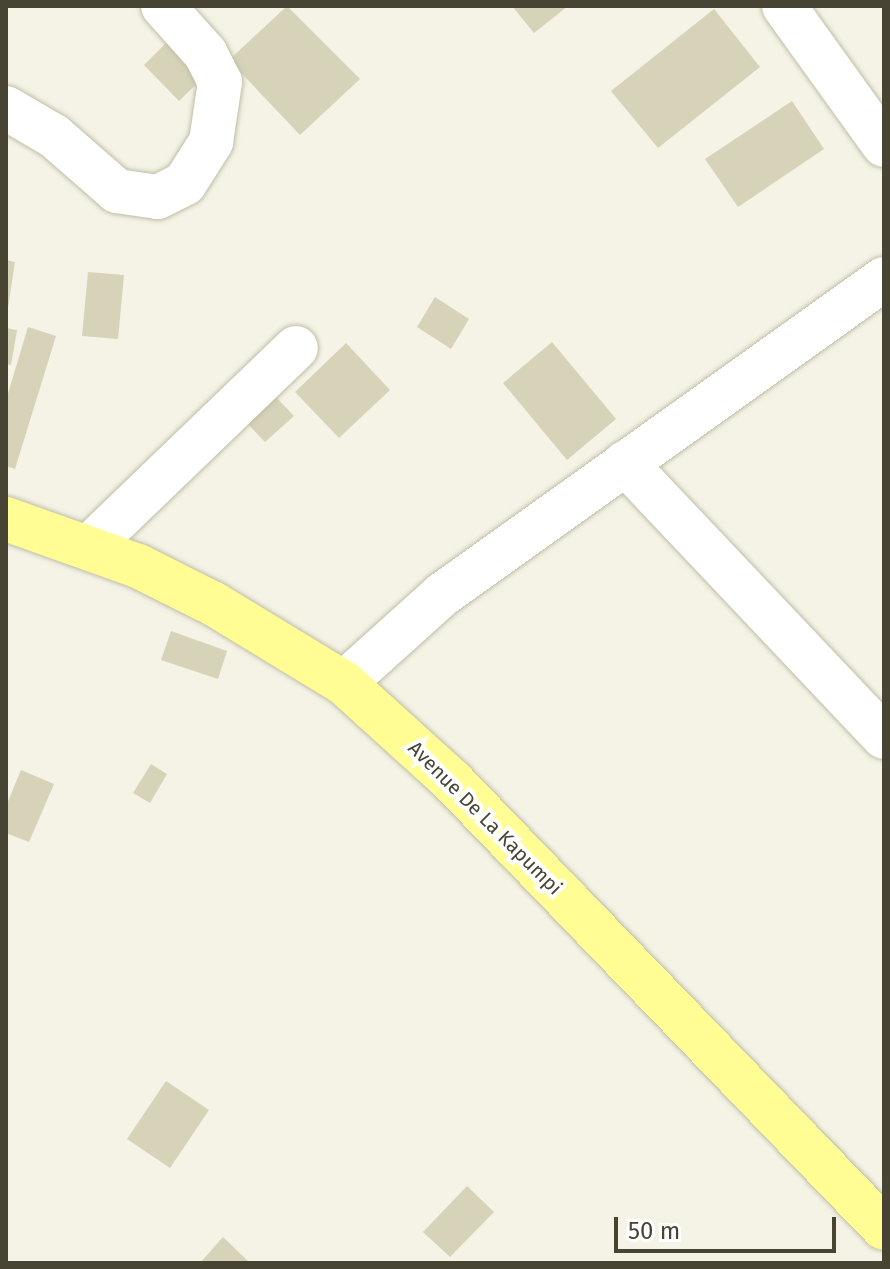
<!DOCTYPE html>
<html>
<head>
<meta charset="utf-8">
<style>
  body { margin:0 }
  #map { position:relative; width:890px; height:1269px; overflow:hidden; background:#f4f3e5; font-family:"Fira Sans",sans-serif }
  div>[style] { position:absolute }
  .building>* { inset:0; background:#d6d3b9 }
  .roads { filter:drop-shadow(0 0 2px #c0bea7) drop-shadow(0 0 2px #c0bea7) }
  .minor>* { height:44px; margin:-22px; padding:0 22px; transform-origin:22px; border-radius:22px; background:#fff }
  .major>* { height:44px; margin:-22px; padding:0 22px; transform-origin:22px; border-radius:22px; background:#fffd93 }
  span { translate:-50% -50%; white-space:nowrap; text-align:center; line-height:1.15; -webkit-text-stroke:8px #fff; paint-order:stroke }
  .street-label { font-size:20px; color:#474434 }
  .frame { position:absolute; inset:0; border:8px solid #474434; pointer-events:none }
  .scale { position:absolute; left:614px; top:1217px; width:222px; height:36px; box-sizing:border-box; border:4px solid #474434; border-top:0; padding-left:10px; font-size:24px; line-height:28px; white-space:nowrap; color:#474434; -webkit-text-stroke:6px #fff; paint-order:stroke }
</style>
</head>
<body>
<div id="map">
  <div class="building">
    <div style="clip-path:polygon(287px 6px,360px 79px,300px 135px,229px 60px)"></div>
    <div style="clip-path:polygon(512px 6px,568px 6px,534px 33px)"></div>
    <div style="clip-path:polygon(714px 9px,760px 67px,658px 148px,611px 91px)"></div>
    <div style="clip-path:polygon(170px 39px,205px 76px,179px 101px,144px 65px)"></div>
    <div style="clip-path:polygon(792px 101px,824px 149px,738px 207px,705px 159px)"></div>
    <div style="clip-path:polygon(6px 260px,15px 262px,8px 308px,6px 308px)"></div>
    <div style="clip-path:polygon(88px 272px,124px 275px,118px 339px,82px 336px)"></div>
    <div style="clip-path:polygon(435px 297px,469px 319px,451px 349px,417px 327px)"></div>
    <div style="clip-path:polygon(28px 327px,56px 336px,15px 469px,6px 466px,6px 400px)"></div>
    <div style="clip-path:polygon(6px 328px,17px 330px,11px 365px,6px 364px)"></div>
    <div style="clip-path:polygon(552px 342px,616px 419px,567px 460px,503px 383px)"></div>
    <div style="clip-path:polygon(346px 343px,390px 390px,339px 438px,295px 392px)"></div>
    <div style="clip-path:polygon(274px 395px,294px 416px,265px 442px,245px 421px)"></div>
    <div style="clip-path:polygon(171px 631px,227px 651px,218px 679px,161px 660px)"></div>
    <div style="clip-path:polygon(151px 764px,167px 774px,150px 803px,133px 793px)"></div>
    <div style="clip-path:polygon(21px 770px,54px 784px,29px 842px,6px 833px,6px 806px)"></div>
    <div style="clip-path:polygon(166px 1081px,209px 1110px,170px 1168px,127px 1139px)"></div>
    <div style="clip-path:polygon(467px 1186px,494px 1212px,450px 1257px,423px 1232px)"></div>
    <div style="clip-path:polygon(223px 1237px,250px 1263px,200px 1263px)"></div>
  </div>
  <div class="roads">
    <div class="minor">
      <div style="left:784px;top:6px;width:171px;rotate:54.3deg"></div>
      <div style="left:6px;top:108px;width:56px;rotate:30.3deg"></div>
      <div style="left:54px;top:136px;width:84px;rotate:41.1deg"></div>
      <div style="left:117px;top:191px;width:41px;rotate:8.3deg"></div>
      <div style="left:158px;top:197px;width:30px;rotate:-27deg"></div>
      <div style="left:185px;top:183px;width:49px;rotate:-57.6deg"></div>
      <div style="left:211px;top:142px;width:61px;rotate:-81.5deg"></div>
      <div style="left:220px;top:82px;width:31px;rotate:-117deg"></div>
      <div style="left:206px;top:54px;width:64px;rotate:-131.9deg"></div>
      <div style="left:625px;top:463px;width:377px;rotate:46.6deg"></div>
      <div style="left:89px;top:547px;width:287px;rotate:-43.9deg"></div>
      <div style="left:344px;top:683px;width:133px;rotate:-42deg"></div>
      <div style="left:443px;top:594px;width:542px;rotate:-35.54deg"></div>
    </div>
    <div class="major">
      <div style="left:6px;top:519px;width:140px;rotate:19.6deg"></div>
      <div style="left:138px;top:566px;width:85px;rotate:26.6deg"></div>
      <div style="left:214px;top:604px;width:152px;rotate:31.3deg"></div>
      <div style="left:344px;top:683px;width:147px;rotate:42.2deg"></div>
      <div style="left:453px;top:782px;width:620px;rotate:45.98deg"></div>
    </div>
  </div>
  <div class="street-label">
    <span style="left:485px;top:818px;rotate:45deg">Avenue De La Kapumpi</span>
  </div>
  <div class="frame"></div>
  <div class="scale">50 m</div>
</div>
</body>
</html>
